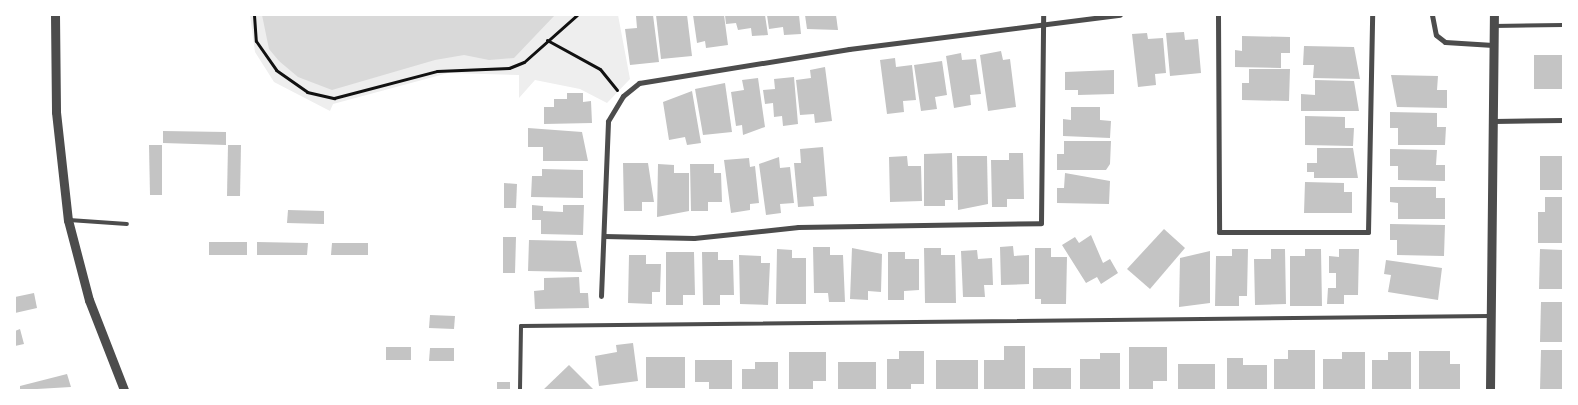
<!DOCTYPE html>
<html>
<head>
<meta charset="utf-8">
<style>
  body { margin:0 }
  #map { position:relative; width:1578px; height:405px; overflow:hidden; background:#fff; font-family:Helvetica,sans-serif }
  div>[style] { position:absolute }
  .green>* { inset:0; background:#eee }
  .water>* { inset:0; background:#d9d9d9 }
  .building>* { inset:0; background:#c4c4c4 }
  .path>* { height:3px; margin:-1.5px; padding:0 1.5px; transform-origin:1.5px; border-radius:1.5px; background:#111 }
  .service>* { height:4px; margin:-2px; padding:0 2px; transform-origin:2px; border-radius:2px; background:#4c4c4c }
  .minor>* { height:5px; margin:-2.5px; padding:0 2.5px; transform-origin:2.5px; border-radius:2.5px; background:#4c4c4c }
  .tertiary>* { height:9px; margin:-4.5px; padding:0 4.5px; transform-origin:4.5px; border-radius:4.5px; background:#4c4c4c }
  span { translate:-50% -50%; white-space:nowrap; text-align:center; line-height:1.15; -webkit-text-stroke:4px #fff; paint-order:stroke }
  .frame { position:absolute; inset:0; border:16px solid #fff; pointer-events:none }
</style>
</head>
<body>
<div id="map">
  <div class="green">
    <div style="clip-path:polygon(250px 15px,618px 15px,630px 79px,607px 103px,580px 89px,535px 80px,519px 98px,519px 75px,448px 73px,333px 104px,330px 111px,274px 82px,255px 52px)"></div>
  </div>
  <div class="water">
    <div style="clip-path:polygon(262px 15px,555px 15px,514px 58px,489px 60px,464px 55px,435px 60px,332px 90px,298px 77px,279px 61px,269px 49px)"></div>
  </div>
  <div class="building">
    <div style="clip-path:polygon(646px 15px,653px 15px,659px 62px,630px 65px,625px 29px,637px 28px,636px 16px)"></div>
    <div style="clip-path:polygon(656px 15px,687px 15px,692px 56px,661px 59px)"></div>
    <div style="clip-path:polygon(693px 15px,724px 15px,728px 45px,706px 48px,705px 41px,697px 43px)"></div>
    <div style="clip-path:polygon(725px 15px,765px 15px,768px 35px,752px 36px,751px 28px,738px 30px,736px 23px,726px 24px)"></div>
    <div style="clip-path:polygon(767px 15px,799px 15px,801px 34px,784px 35px,783px 27px,769px 29px)"></div>
    <div style="clip-path:polygon(805px 15px,836px 15px,838px 30px,807px 29px)"></div>
    <div style="clip-path:polygon(1184px 32px,1185px 40px,1198px 39px,1201px 73px,1170px 76px,1166px 33px)"></div>
    <div style="clip-path:polygon(1147px 33px,1148px 39px,1163px 38px,1166px 73px,1155px 74px,1156px 85px,1138px 87px,1132px 34px)"></div>
    <div style="clip-path:polygon(1242px 36px,1290px 37px,1290px 53px,1281px 53px,1281px 68px,1235px 67px,1235px 50px,1242px 51px)"></div>
    <div style="clip-path:polygon(1304px 46px,1354px 47px,1360px 79px,1313px 78px,1314px 65px,1303px 65px)"></div>
    <div style="clip-path:polygon(1001px 51px,1003px 60px,1010px 59px,1016px 107px,988px 111px,980px 55px)"></div>
    <div style="clip-path:polygon(961px 53px,962px 60px,976px 59px,981px 94px,970px 95px,971px 105px,954px 108px,946px 56px)"></div>
    <div style="clip-path:polygon(1534px 55px,1563px 55px,1563px 89px,1534px 89px)"></div>
    <div style="clip-path:polygon(895px 58px,896px 67px,912px 65px,916px 100px,903px 101px,904px 112px,887px 114px,880px 60px)"></div>
    <div style="clip-path:polygon(942px 61px,947px 95px,935px 97px,937px 109px,921px 111px,914px 65px)"></div>
    <div style="clip-path:polygon(825px 67px,832px 121px,815px 123px,814px 114px,800px 115px,796px 80px,811px 78px,810px 70px)"></div>
    <div style="clip-path:polygon(1249px 69px,1290px 69px,1289px 101px,1242px 100px,1242px 83px,1249px 83px)"></div>
    <div style="clip-path:polygon(1114px 70px,1114px 94px,1078px 95px,1078px 90px,1065px 90px,1065px 72px)"></div>
    <div style="clip-path:polygon(1391px 75px,1438px 76px,1437px 90px,1447px 90px,1447px 108px,1397px 107px)"></div>
    <div style="clip-path:polygon(794px 77px,798px 124px,783px 126px,782px 116px,774px 117px,773px 103px,765px 104px,763px 90px,775px 89px,774px 79px)"></div>
    <div style="clip-path:polygon(758px 78px,765px 127px,743px 135px,742px 125px,736px 126px,731px 92px,744px 90px,742px 80px)"></div>
    <div style="clip-path:polygon(1315px 80px,1354px 81px,1359px 111px,1301px 111px,1301px 94px,1315px 95px)"></div>
    <div style="clip-path:polygon(725px 83px,732px 132px,703px 135px,695px 89px)"></div>
    <div style="clip-path:polygon(692px 91px,701px 143px,687px 145px,685px 137px,669px 140px,663px 102px)"></div>
    <div style="clip-path:polygon(567px 93px,583px 93px,583px 102px,591px 101px,592px 123px,544px 124px,544px 107px,554px 107px,554px 99px,567px 99px)"></div>
    <div style="clip-path:polygon(1071px 107px,1100px 107px,1100px 120px,1111px 121px,1110px 138px,1063px 136px,1063px 119px,1071px 120px)"></div>
    <div style="clip-path:polygon(1390px 112px,1437px 113px,1437px 127px,1446px 127px,1445px 145px,1398px 145px,1398px 128px,1390px 128px)"></div>
    <div style="clip-path:polygon(1305px 116px,1345px 117px,1345px 128px,1354px 128px,1353px 146px,1305px 145px)"></div>
    <div style="clip-path:polygon(528px 128px,582px 132px,588px 161px,543px 161px,543px 147px,528px 147px)"></div>
    <div style="clip-path:polygon(163px 131px,226px 132px,226px 145px,163px 143px)"></div>
    <div style="clip-path:polygon(1064px 141px,1111px 141px,1110px 164px,1106px 170px,1057px 170px,1057px 154px,1064px 154px)"></div>
    <div style="clip-path:polygon(149px 145px,162px 145px,162px 195px,150px 195px)"></div>
    <div style="clip-path:polygon(228px 145px,241px 145px,240px 196px,227px 196px)"></div>
    <div style="clip-path:polygon(823px 147px,827px 196px,813px 197px,814px 206px,798px 207px,794px 163px,801px 163px,800px 149px)"></div>
    <div style="clip-path:polygon(1317px 148px,1353px 148px,1358px 178px,1314px 178px,1314px 172px,1307px 172px,1307px 163px,1317px 163px)"></div>
    <div style="clip-path:polygon(1390px 149px,1437px 150px,1436px 165px,1445px 165px,1445px 181px,1398px 180px,1398px 166px,1390px 166px)"></div>
    <div style="clip-path:polygon(952px 153px,953px 200px,945px 200px,945px 206px,924px 206px,924px 154px)"></div>
    <div style="clip-path:polygon(1009px 153px,1023px 153px,1024px 199px,1007px 199px,1007px 207px,992px 207px,991px 160px,1009px 160px)"></div>
    <div style="clip-path:polygon(907px 156px,908px 166px,921px 166px,922px 201px,890px 202px,889px 157px)"></div>
    <div style="clip-path:polygon(957px 156px,987px 156px,988px 204px,958px 210px)"></div>
    <div style="clip-path:polygon(1540px 156px,1563px 156px,1563px 190px,1540px 190px)"></div>
    <div style="clip-path:polygon(779px 157px,780px 168px,790px 167px,794px 203px,780px 204px,781px 213px,766px 215px,759px 164px)"></div>
    <div style="clip-path:polygon(749px 158px,750px 167px,755px 166px,759px 203px,750px 204px,750px 210px,731px 213px,724px 160px)"></div>
    <div style="clip-path:polygon(623px 163px,648px 163px,654px 202px,642px 202px,642px 211px,624px 211px)"></div>
    <div style="clip-path:polygon(658px 164px,674px 165px,674px 173px,689px 173px,689px 211px,657px 217px)"></div>
    <div style="clip-path:polygon(690px 164px,714px 164px,714px 173px,721px 173px,722px 202px,708px 202px,708px 211px,691px 211px)"></div>
    <div style="clip-path:polygon(542px 169px,583px 170px,583px 198px,531px 197px,532px 176px,542px 176px)"></div>
    <div style="clip-path:polygon(1065px 173px,1110px 181px,1109px 204px,1057px 203px,1057px 188px,1064px 188px)"></div>
    <div style="clip-path:polygon(1305px 182px,1344px 183px,1344px 192px,1352px 192px,1352px 213px,1304px 213px)"></div>
    <div style="clip-path:polygon(504px 183px,517px 184px,516px 208px,504px 208px)"></div>
    <div style="clip-path:polygon(1390px 187px,1436px 187px,1436px 198px,1445px 198px,1445px 219px,1398px 219px,1398px 203px,1390px 202px)"></div>
    <div style="clip-path:polygon(1545px 197px,1563px 197px,1563px 243px,1538px 243px,1538px 212px,1545px 212px)"></div>
    <div style="clip-path:polygon(532px 205px,543px 206px,543px 211px,563px 212px,563px 205px,584px 205px,583px 235px,541px 234px,541px 220px,532px 220px)"></div>
    <div style="clip-path:polygon(288px 210px,324px 211px,324px 224px,287px 223px)"></div>
    <div style="clip-path:polygon(1390px 224px,1445px 225px,1444px 256px,1397px 255px,1397px 240px,1390px 240px)"></div>
    <div style="clip-path:polygon(1164px 229px,1185px 248px,1150px 289px,1127px 269px)"></div>
    <div style="clip-path:polygon(1091px 235px,1103px 263px,1110px 259px,1118px 273px,1101px 284px,1097px 277px,1086px 283px,1062px 245px,1075px 237px,1079px 243px)"></div>
    <div style="clip-path:polygon(503px 237px,516px 237px,515px 273px,503px 273px)"></div>
    <div style="clip-path:polygon(529px 240px,576px 241px,582px 272px,528px 271px)"></div>
    <div style="clip-path:polygon(209px 242px,247px 242px,247px 255px,209px 255px)"></div>
    <div style="clip-path:polygon(257px 242px,308px 243px,307px 255px,257px 255px)"></div>
    <div style="clip-path:polygon(332px 243px,368px 243px,368px 255px,331px 255px)"></div>
    <div style="clip-path:polygon(1013px 246px,1014px 256px,1029px 255px,1029px 284px,1001px 285px,1000px 247px)"></div>
    <div style="clip-path:polygon(813px 247px,830px 247px,830px 255px,843px 255px,845px 302px,829px 302px,828px 293px,814px 293px)"></div>
    <div style="clip-path:polygon(852px 248px,882px 254px,881px 292px,868px 291px,868px 300px,850px 299px)"></div>
    <div style="clip-path:polygon(924px 248px,941px 248px,941px 255px,955px 255px,956px 303px,925px 303px)"></div>
    <div style="clip-path:polygon(1035px 248px,1051px 248px,1051px 257px,1067px 257px,1066px 304px,1041px 304px,1041px 299px,1035px 299px)"></div>
    <div style="clip-path:polygon(777px 249px,792px 250px,792px 258px,806px 258px,806px 304px,776px 304px)"></div>
    <div style="clip-path:polygon(1232px 249px,1248px 249px,1247px 296px,1239px 296px,1239px 306px,1215px 306px,1216px 256px,1232px 256px)"></div>
    <div style="clip-path:polygon(1271px 249px,1285px 249px,1286px 304px,1255px 305px,1254px 259px,1271px 259px)"></div>
    <div style="clip-path:polygon(1305px 249px,1321px 249px,1322px 306px,1290px 306px,1290px 256px,1305px 256px)"></div>
    <div style="clip-path:polygon(1339px 249px,1359px 249px,1358px 295px,1344px 295px,1344px 304px,1327px 304px,1328px 288px,1336px 288px,1336px 273px,1329px 273px,1329px 256px,1339px 257px)"></div>
    <div style="clip-path:polygon(1540px 249px,1563px 250px,1563px 289px,1539px 289px)"></div>
    <div style="clip-path:polygon(977px 250px,978px 259px,992px 258px,993px 285px,984px 285px,985px 297px,963px 297px,961px 251px)"></div>
    <div style="clip-path:polygon(1210px 251px,1210px 303px,1179px 307px,1180px 258px)"></div>
    <div style="clip-path:polygon(666px 252px,694px 252px,695px 295px,683px 295px,683px 305px,666px 305px)"></div>
    <div style="clip-path:polygon(702px 252px,718px 252px,718px 260px,733px 260px,734px 295px,720px 295px,720px 305px,703px 305px)"></div>
    <div style="clip-path:polygon(888px 252px,905px 252px,905px 259px,919px 259px,919px 290px,904px 291px,904px 300px,888px 300px)"></div>
    <div style="clip-path:polygon(629px 255px,646px 255px,646px 264px,661px 264px,660px 292px,652px 292px,652px 304px,628px 303px)"></div>
    <div style="clip-path:polygon(739px 255px,761px 256px,761px 263px,770px 263px,768px 305px,740px 304px)"></div>
    <div style="clip-path:polygon(1386px 260px,1442px 268px,1438px 300px,1388px 292px,1391px 275px,1384px 274px)"></div>
    <div style="clip-path:polygon(579px 277px,580px 293px,588px 293px,589px 308px,535px 309px,534px 291px,544px 290px,544px 278px)"></div>
    <div style="clip-path:polygon(34px 293px,37px 308px,15px 313px,15px 297px)"></div>
    <div style="clip-path:polygon(1541px 302px,1563px 302px,1563px 342px,1540px 342px)"></div>
    <div style="clip-path:polygon(430px 315px,455px 316px,454px 329px,429px 328px)"></div>
    <div style="clip-path:polygon(20px 329px,24px 344px,15px 346px,15px 331px)"></div>
    <div style="clip-path:polygon(633px 343px,638px 381px,599px 386px,595px 356px,617px 352px,616px 345px)"></div>
    <div style="clip-path:polygon(1004px 346px,1025px 346px,1025px 390px,984px 390px,984px 360px,1004px 360px)"></div>
    <div style="clip-path:polygon(386px 347px,411px 347px,411px 360px,386px 360px)"></div>
    <div style="clip-path:polygon(1129px 347px,1167px 347px,1167px 381px,1153px 381px,1153px 390px,1129px 390px)"></div>
    <div style="clip-path:polygon(430px 348px,454px 348px,454px 361px,429px 361px)"></div>
    <div style="clip-path:polygon(1288px 350px,1315px 350px,1315px 390px,1274px 390px,1274px 359px,1288px 359px)"></div>
    <div style="clip-path:polygon(1541px 350px,1563px 350px,1563px 390px,1540px 390px)"></div>
    <div style="clip-path:polygon(899px 351px,924px 351px,924px 384px,911px 384px,911px 390px,887px 390px,887px 359px,899px 359px)"></div>
    <div style="clip-path:polygon(1419px 351px,1450px 351px,1450px 364px,1460px 364px,1460px 390px,1419px 390px)"></div>
    <div style="clip-path:polygon(789px 352px,826px 352px,826px 381px,813px 381px,813px 390px,789px 390px)"></div>
    <div style="clip-path:polygon(1342px 352px,1365px 352px,1365px 390px,1323px 390px,1323px 359px,1342px 359px)"></div>
    <div style="clip-path:polygon(1388px 352px,1411px 352px,1411px 390px,1372px 390px,1372px 360px,1388px 360px)"></div>
    <div style="clip-path:polygon(1100px 353px,1120px 353px,1120px 390px,1080px 390px,1080px 359px,1100px 359px)"></div>
    <div style="clip-path:polygon(646px 357px,685px 357px,685px 388px,646px 388px)"></div>
    <div style="clip-path:polygon(1227px 358px,1243px 358px,1243px 365px,1267px 365px,1267px 390px,1227px 390px)"></div>
    <div style="clip-path:polygon(695px 360px,732px 360px,732px 390px,709px 390px,709px 382px,695px 382px)"></div>
    <div style="clip-path:polygon(936px 360px,978px 360px,978px 390px,936px 390px)"></div>
    <div style="clip-path:polygon(755px 362px,778px 362px,778px 390px,742px 390px,742px 369px,755px 369px)"></div>
    <div style="clip-path:polygon(838px 362px,876px 362px,876px 390px,838px 390px)"></div>
    <div style="clip-path:polygon(1178px 364px,1215px 364px,1215px 390px,1178px 390px)"></div>
    <div style="clip-path:polygon(569px 365px,594px 390px,543px 390px)"></div>
    <div style="clip-path:polygon(1033px 368px,1071px 368px,1071px 390px,1033px 390px)"></div>
    <div style="clip-path:polygon(67px 374px,71px 387px,20px 390px,20px 386px)"></div>
    <div style="clip-path:polygon(497px 382px,510px 382px,510px 390px,497px 390px)"></div>
  </div>
  <div class="path">
    <div style="left:254px;top:15px;width:26px;rotate:86deg"></div>
    <div style="left:256px;top:41px;width:35px;rotate:55deg"></div>
    <div style="left:276px;top:70px;width:38px;rotate:35deg"></div>
    <div style="left:307px;top:92px;width:28px;rotate:13deg"></div>
    <div style="left:334px;top:98px;width:106px;rotate:-14.7deg"></div>
    <div style="left:437px;top:71px;width:72px;rotate:-2.4deg"></div>
    <div style="left:509px;top:68px;width:16px;rotate:-22deg"></div>
    <div style="left:524px;top:62px;width:71px;rotate:-41.6deg"></div>
    <div style="left:547px;top:40px;width:60px;rotate:28.7deg"></div>
    <div style="left:600px;top:69px;width:27px;rotate:51deg"></div>
  </div>
  <div class="service">
    <div style="left:1493px;top:26px;width:70px;rotate:-0.8deg"></div>
    <div style="left:69px;top:220px;width:58px;rotate:3.9deg"></div>
    <div style="left:520px;top:390px;width:64px;rotate:-89.1deg"></div>
    <div style="left:521px;top:326px;width:969px;rotate:-0.59deg"></div>
  </div>
  <div class="minor">
    <div style="left:1218px;top:15px;width:217px;rotate:89.7deg"></div>
    <div style="left:1219px;top:232px;width:149px"></div>
    <div style="left:1368px;top:232px;width:217px;rotate:-88.9deg"></div>
    <div style="left:1432px;top:15px;width:20px;rotate:79deg"></div>
    <div style="left:1436px;top:35px;width:11px;rotate:38deg"></div>
    <div style="left:1445px;top:42px;width:48px;rotate:3.6deg"></div>
    <div style="left:1494px;top:121px;width:69px;rotate:-0.8deg"></div>
    <div style="left:604px;top:236px;width:90px;rotate:1.3deg"></div>
    <div style="left:694px;top:238px;width:105px;rotate:-6deg"></div>
    <div style="left:798px;top:227px;width:243px;rotate:-0.9deg"></div>
    <div style="left:1041px;top:223px;width:208px;rotate:-89.4deg"></div>
    <div style="left:601px;top:296px;width:175px;rotate:-87.7deg"></div>
    <div style="left:608px;top:121px;width:29px;rotate:-59deg"></div>
    <div style="left:623px;top:96px;width:21px;rotate:-39deg"></div>
    <div style="left:639px;top:83px;width:213px;rotate:-9.2deg"></div>
    <div style="left:849px;top:49px;width:273px;rotate:-7.2deg"></div>
  </div>
  <div class="tertiary">
    <div style="left:55px;top:15px;width:97px;rotate:89.4deg"></div>
    <div style="left:56px;top:112px;width:109px;rotate:83.7deg"></div>
    <div style="left:68px;top:220px;width:83px;rotate:75.3deg"></div>
    <div style="left:89px;top:300px;width:97px;rotate:68.7deg"></div>
    <div style="left:1490px;top:390px;width:375px;rotate:-89.4deg"></div>
  </div>
  <div class="frame"></div>
</div>
</body>
</html>
